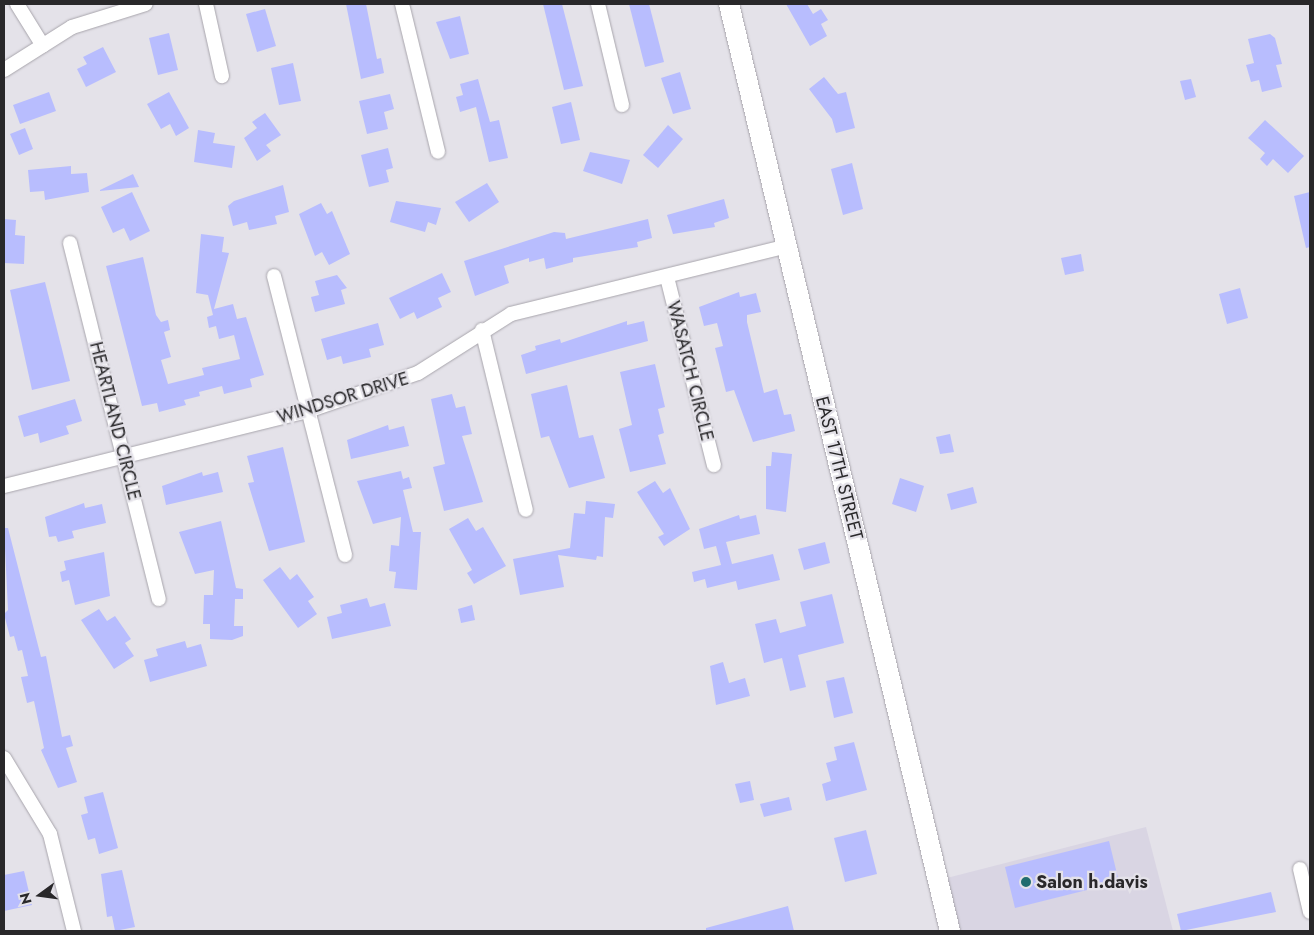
<!DOCTYPE html>
<html>
<head>
<meta charset="utf-8">
<style>
  body { margin:0 }
  #map { position:relative; width:1314px; height:935px; overflow:hidden; background:#e4e2e9; font-family:Jost,sans-serif }
  div>[style] { position:absolute }
  .built>* { inset:0; background:#d9d5e3 }
  .building>* { inset:0; background:#b8bdfe }
  .roads { filter:drop-shadow(0 0 1px #a8a5ac) drop-shadow(0 0 1px #a8a5ac) }
  .street>* { height:14px; margin:-7px; padding:0 7px; transform-origin:7px; border-radius:7px; background:#fff }
  .secondary>* { height:20px; margin:-10px; padding:0 10px; transform-origin:10px; border-radius:10px; background:#fff }
  .dots>* { width:14px; height:14px; translate:-50% -50%; box-sizing:border-box; border:2px solid #e4e2e9; border-radius:50% }
  span { translate:-50% -50%; white-space:nowrap; text-align:center; line-height:1.15; -webkit-text-stroke:4.5px #e4e2e9; paint-order:stroke }
  .street-label { font-size:18px; color:#29282a }
  .poi-label { font-size:18px; color:#29282a; font-weight:700 }
  .left { translate:0 -50%; text-align:left }
  .frame { position:absolute; inset:0; border:5px solid #29282a; pointer-events:none }
  .north { position:absolute; left:15px; top:870px; width:50px; height:50px; -webkit-text-stroke:4px #e4e2e9; paint-order:stroke; rotate:256deg; font-size:14px; font-weight:700; line-height:20px; text-align:center; color:#29282a }
  .north::after { content:''; display:block; margin:auto; width:18px; height:22px; background:#29282a; clip-path:polygon(50% 0,100% 100%,50% 72%,0 100%) }
</style>
</head>
<body>
<div id="map">
  <div class="built">
    <div style="clip-path:polygon(1146px 827px,1173px 931px,950px 931px,939px 880px)"></div>
  </div>
  <div class="building">
    <div style="clip-path:polygon(346px 4px,366px 4px,377px 59px,381px 58px,384px 73px,361px 79px)"></div>
    <div style="clip-path:polygon(543px 4px,562px 4px,583px 86px,564px 90px)"></div>
    <div style="clip-path:polygon(629px 4px,649px 4px,664px 62px,645px 67px)"></div>
    <div style="clip-path:polygon(786px 4px,807px 4px,813px 14px,821px 9px,828px 20px,821px 24px,827px 36px,810px 46px)"></div>
    <div style="clip-path:polygon(265px 9px,276px 46px,257px 52px,246px 14px)"></div>
    <div style="clip-path:polygon(460px 16px,469px 54px,450px 59px,436px 22px)"></div>
    <div style="clip-path:polygon(169px 33px,178px 70px,158px 75px,149px 38px)"></div>
    <div style="clip-path:polygon(1270px 34px,1275px 38px,1282px 64px,1276px 65px,1282px 87px,1262px 92px,1259px 80px,1251px 82px,1246px 65px,1254px 63px,1248px 39px)"></div>
    <div style="clip-path:polygon(103px 47px,116px 72px,86px 87px,77px 69px,87px 64px,83px 57px)"></div>
    <div style="clip-path:polygon(293px 63px,301px 101px,279px 105px,271px 68px)"></div>
    <div style="clip-path:polygon(680px 72px,691px 109px,673px 114px,661px 78px)"></div>
    <div style="clip-path:polygon(824px 77px,838px 94px,846px 92px,855px 128px,836px 133px,832px 119px,809px 89px)"></div>
    <div style="clip-path:polygon(478px 79px,490px 122px,499px 120px,508px 158px,489px 162px,476px 107px,460px 112px,456px 97px,463px 95px,460px 84px)"></div>
    <div style="clip-path:polygon(1191px 79px,1196px 97px,1185px 100px,1180px 81px)"></div>
    <div style="clip-path:polygon(49px 92px,56px 111px,20px 124px,13px 105px)"></div>
    <div style="clip-path:polygon(169px 92px,189px 128px,176px 136px,170px 124px,161px 129px,147px 104px)"></div>
    <div style="clip-path:polygon(390px 94px,394px 109px,384px 112px,388px 129px,367px 134px,359px 101px)"></div>
    <div style="clip-path:polygon(571px 102px,580px 140px,561px 144px,552px 107px)"></div>
    <div style="clip-path:polygon(265px 113px,281px 135px,266px 145px,271px 151px,257px 161px,244px 138px,257px 128px,252px 122px)"></div>
    <div style="clip-path:polygon(1265px 120px,1304px 156px,1288px 173px,1273px 159px,1267px 166px,1260px 159px,1265px 153px,1248px 138px)"></div>
    <div style="clip-path:polygon(668px 125px,683px 139px,658px 168px,643px 155px)"></div>
    <div style="clip-path:polygon(25px 128px,33px 149px,19px 155px,10px 134px)"></div>
    <div style="clip-path:polygon(198px 130px,215px 133px,213px 143px,235px 146px,232px 168px,194px 162px)"></div>
    <div style="clip-path:polygon(388px 148px,393px 168px,386px 170px,389px 182px,369px 187px,361px 155px)"></div>
    <div style="clip-path:polygon(590px 152px,630px 160px,622px 184px,583px 171px)"></div>
    <div style="clip-path:polygon(852px 163px,863px 209px,843px 215px,831px 169px)"></div>
    <div style="clip-path:polygon(71px 166px,71px 174px,87px 173px,89px 192px,45px 200px,44px 191px,30px 192px,28px 170px)"></div>
    <div style="clip-path:polygon(133px 174px,139px 187px,100px 191px,100px 190px)"></div>
    <div style="clip-path:polygon(487px 183px,499px 202px,469px 222px,455px 202px)"></div>
    <div style="clip-path:polygon(283px 185px,289px 212px,275px 216px,277px 224px,249px 230px,247px 222px,233px 226px,228px 206px,234px 201px)"></div>
    <div style="clip-path:polygon(132px 192px,150px 231px,130px 241px,124px 228px,113px 233px,101px 207px)"></div>
    <div style="clip-path:polygon(1310px 192px,1310px 247px,1306px 248px,1294px 196px)"></div>
    <div style="clip-path:polygon(724px 199px,729px 218px,714px 223px,715px 227px,673px 234px,667px 215px)"></div>
    <div style="clip-path:polygon(396px 201px,441px 208px,436px 225px,428px 222px,425px 232px,390px 222px)"></div>
    <div style="clip-path:polygon(321px 203px,327px 214px,332px 211px,350px 254px,329px 265px,322px 252px,315px 256px,299px 214px)"></div>
    <div style="clip-path:polygon(4px 219px,16px 220px,15px 235px,25px 236px,24px 264px,4px 263px)"></div>
    <div style="clip-path:polygon(648px 219px,652px 238px,637px 242px,638px 247px,573px 258px,573px 262px,546px 269px,544px 258px,529px 262px,529px 258px,504px 266px,509px 283px,475px 296px,464px 261px,554px 232px,565px 233px,566px 239px)"></div>
    <div style="clip-path:polygon(201px 234px,224px 237px,222px 252px,229px 253px,214px 309px,233px 304px,237px 319px,246px 317px,264px 375px,250px 379px,252px 387px,224px 394px,222px 386px,199px 392px,200px 396px,184px 400px,186px 405px,159px 412px,157px 403px,142px 406px,106px 266px,143px 257px,156px 315px,161px 322px,168px 320px,170px 330px,164px 332px,171px 357px,161px 360px,168px 384px,204px 375px,202px 368px,240px 359px,234px 335px,219px 339px,216px 326px,209px 328px,207px 317px,213px 315px,208px 295px,196px 293px)"></div>
    <div style="clip-path:polygon(1081px 254px,1084px 271px,1065px 275px,1061px 258px)"></div>
    <div style="clip-path:polygon(442px 273px,451px 292px,438px 298px,442px 307px,417px 319px,414px 312px,400px 319px,389px 298px)"></div>
    <div style="clip-path:polygon(337px 275px,347px 288px,341px 290px,345px 304px,315px 312px,311px 297px,319px 295px,315px 281px)"></div>
    <div style="clip-path:polygon(45px 282px,70px 381px,32px 390px,10px 290px)"></div>
    <div style="clip-path:polygon(1240px 288px,1248px 318px,1227px 324px,1219px 294px)"></div>
    <div style="clip-path:polygon(739px 292px,740px 297px,756px 293px,761px 312px,747px 315px,747px 322px,764px 393px,777px 389px,784px 415px,791px 414px,795px 431px,753px 442px,734px 390px,726px 392px,715px 348px,723px 346px,717px 323px,704px 326px,699px 307px)"></div>
    <div style="clip-path:polygon(627px 321px,627px 325px,644px 321px,648px 341px,526px 374px,521px 355px,536px 350px,535px 346px,560px 339px,561px 343px)"></div>
    <div style="clip-path:polygon(378px 323px,384px 345px,369px 349px,371px 357px,343px 364px,341px 356px,327px 360px,321px 339px)"></div>
    <div style="clip-path:polygon(655px 364px,665px 407px,658px 409px,664px 433px,658px 435px,666px 464px,630px 472px,619px 429px,632px 425px,620px 372px)"></div>
    <div style="clip-path:polygon(567px 385px,579px 438px,593px 435px,605px 478px,569px 488px,549px 436px,541px 438px,531px 394px)"></div>
    <div style="clip-path:polygon(452px 394px,456px 408px,465px 406px,472px 434px,462px 436px,483px 502px,444px 511px,433px 467px,445px 464px,431px 399px)"></div>
    <div style="clip-path:polygon(75px 399px,82px 421px,66px 426px,69px 434px,40px 443px,38px 433px,24px 437px,18px 416px)"></div>
    <div style="clip-path:polygon(388px 425px,389px 430px,404px 426px,409px 446px,351px 459px,347px 440px)"></div>
    <div style="clip-path:polygon(950px 434px,954px 452px,940px 454px,936px 437px)"></div>
    <div style="clip-path:polygon(283px 447px,305px 542px,269px 551px,248px 483px,254px 482px,247px 456px)"></div>
    <div style="clip-path:polygon(772px 452px,792px 454px,786px 512px,766px 509px,766px 466px,771px 466px)"></div>
    <div style="clip-path:polygon(401px 471px,403px 479px,409px 477px,412px 488px,403px 490px,413px 532px,421px 532px,417px 590px,394px 588px,396px 572px,389px 571px,391px 545px,399px 546px,401px 517px,373px 524px,357px 481px)"></div>
    <div style="clip-path:polygon(202px 472px,203px 476px,218px 472px,223px 492px,166px 505px,162px 486px)"></div>
    <div style="clip-path:polygon(900px 478px,924px 486px,916px 512px,892px 504px)"></div>
    <div style="clip-path:polygon(655px 481px,663px 493px,670px 488px,690px 529px,664px 546px,658px 537px,664px 534px,637px 492px)"></div>
    <div style="clip-path:polygon(973px 487px,977px 503px,951px 510px,947px 494px)"></div>
    <div style="clip-path:polygon(586px 501px,615px 504px,613px 518px,605px 517px,603px 557px,597px 556px,596px 560px,558px 555px,564px 587px,520px 595px,513px 559px,570px 548px,574px 513px,585px 514px)"></div>
    <div style="clip-path:polygon(84px 503px,85px 508px,102px 504px,106px 523px,72px 531px,74px 538px,58px 542px,56px 536px,49px 537px,45px 517px)"></div>
    <div style="clip-path:polygon(739px 515px,740px 519px,756px 515px,760px 534px,726px 542px,732px 564px,773px 554px,780px 580px,738px 590px,736px 581px,707px 588px,705px 579px,694px 582px,692px 572px,721px 565px,716px 546px,704px 549px,699px 529px)"></div>
    <div style="clip-path:polygon(468px 518px,476px 531px,483px 527px,506px 566px,474px 584px,467px 573px,472px 570px,449px 529px)"></div>
    <div style="clip-path:polygon(221px 521px,236px 588px,243px 589px,243px 599px,235px 599px,234px 626px,243px 626px,243px 636px,232px 640px,210px 639px,210px 624px,203px 624px,204px 595px,213px 595px,214px 570px,195px 574px,179px 532px)"></div>
    <div style="clip-path:polygon(4px 528px,8px 528px,41px 657px,46px 656px,62px 737px,70px 735px,73px 746px,66px 748px,77px 782px,58px 788px,41px 750px,44px 748px,34px 701px,27px 703px,21px 677px,28px 676px,22px 650px,18px 651px,14px 636px,10px 637px,4px 614px,8px 610px)"></div>
    <div style="clip-path:polygon(825px 542px,830px 563px,804px 570px,798px 549px)"></div>
    <div style="clip-path:polygon(104px 552px,110px 596px,75px 605px,69px 580px,62px 582px,60px 572px,66px 570px,64px 561px)"></div>
    <div style="clip-path:polygon(280px 567px,290px 580px,297px 574px,314px 597px,308px 601px,317px 614px,298px 628px,263px 580px)"></div>
    <div style="clip-path:polygon(832px 594px,844px 643px,798px 655px,806px 687px,790px 691px,782px 658px,764px 663px,755px 624px,776px 619px,780px 633px,806px 626px,800px 602px)"></div>
    <div style="clip-path:polygon(367px 598px,370px 607px,385px 603px,391px 626px,332px 639px,327px 617px,342px 613px,340px 605px)"></div>
    <div style="clip-path:polygon(472px 605px,475px 620px,461px 623px,458px 609px)"></div>
    <div style="clip-path:polygon(99px 609px,107px 621px,115px 616px,131px 639px,125px 643px,134px 656px,114px 669px,81px 620px)"></div>
    <div style="clip-path:polygon(185px 641px,187px 648px,201px 644px,207px 666px,150px 682px,144px 660px,158px 656px,156px 649px)"></div>
    <div style="clip-path:polygon(723px 662px,729px 683px,745px 678px,750px 696px,716px 705px,710px 666px)"></div>
    <div style="clip-path:polygon(844px 677px,853px 713px,834px 718px,826px 681px)"></div>
    <div style="clip-path:polygon(854px 742px,867px 790px,826px 801px,822px 784px,831px 781px,826px 763px,837px 760px,834px 747px)"></div>
    <div style="clip-path:polygon(750px 781px,754px 800px,740px 803px,735px 784px)"></div>
    <div style="clip-path:polygon(103px 792px,118px 848px,99px 854px,95px 838px,88px 840px,81px 815px,88px 813px,84px 797px)"></div>
    <div style="clip-path:polygon(789px 797px,792px 810px,764px 817px,760px 804px)"></div>
    <div style="clip-path:polygon(866px 830px,877px 874px,845px 882px,834px 838px)"></div>
    <div style="clip-path:polygon(1109px 841px,1119px 882px,1015px 908px,1005px 867px)"></div>
    <div style="clip-path:polygon(122px 870px,135px 927px,115px 931px,112px 916px,107px 917px,101px 874px)"></div>
    <div style="clip-path:polygon(24px 871px,32px 905px,4px 911px,4px 875px)"></div>
    <div style="clip-path:polygon(1271px 892px,1276px 912px,1181px 931px,1177px 914px)"></div>
    <div style="clip-path:polygon(788px 906px,794px 931px,706px 931px,706px 928px)"></div>
  </div>
  <div class="roads">
    <div class="street">
      <div style="left:17px;top:4px;width:49px;rotate:58.2deg"></div>
      <div style="left:206px;top:4px;width:74px;rotate:77.5deg"></div>
      <div style="left:402px;top:4px;width:152px;rotate:76.3deg"></div>
      <div style="left:598px;top:4px;width:104px;rotate:76.6deg"></div>
      <div style="left:4px;top:70px;width:80px;rotate:-32.3deg"></div>
      <div style="left:72px;top:27px;width:77px;rotate:-17.3deg"></div>
      <div style="left:70px;top:243px;width:367px;rotate:76deg"></div>
      <div style="left:274px;top:276px;width:288px;rotate:75.7deg"></div>
      <div style="left:667px;top:277px;width:194px;rotate:76deg"></div>
      <div style="left:482px;top:330px;width:185px;rotate:76.3deg"></div>
      <div style="left:4px;top:486px;width:313px;rotate:-13.9deg"></div>
      <div style="left:308px;top:411px;width:116px;rotate:-19.1deg"></div>
      <div style="left:418px;top:373px;width:110px;rotate:-32.4deg"></div>
      <div style="left:511px;top:314px;width:280px;rotate:-13.8deg"></div>
      <div style="left:4px;top:758px;width:89px;rotate:58.8deg"></div>
      <div style="left:50px;top:834px;width:100px;rotate:76.1deg"></div>
      <div style="left:1300px;top:869px;width:44px;rotate:76.9deg"></div>
    </div>
    <div class="secondary">
      <div style="left:729px;top:4px;width:953px;rotate:76.59deg"></div>
    </div>
  </div>
  <div class="dots">
    <div style="left:1026px;top:882px;background:#206c6f"></div>
  </div>
  <div class="street-label">
    <span style="left:690px;top:371px;rotate:76deg">WASATCH CIRCLE</span>
    <span style="left:343px;top:398px;rotate:-17deg">WINDSOR DRIVE</span>
    <span style="left:115px;top:421px;rotate:76deg">HEARTLAND CIRCLE</span>
    <span style="left:839px;top:468px;rotate:76deg">EAST 17TH STREET</span>
  </div>
  <div class="poi-label">
    <span class="left" style="left:1036px;top:882px">Salon h.davis</span>
  </div>
  <div class="frame"></div>
  <div class="north">N</div>
</div>
</body>
</html>
